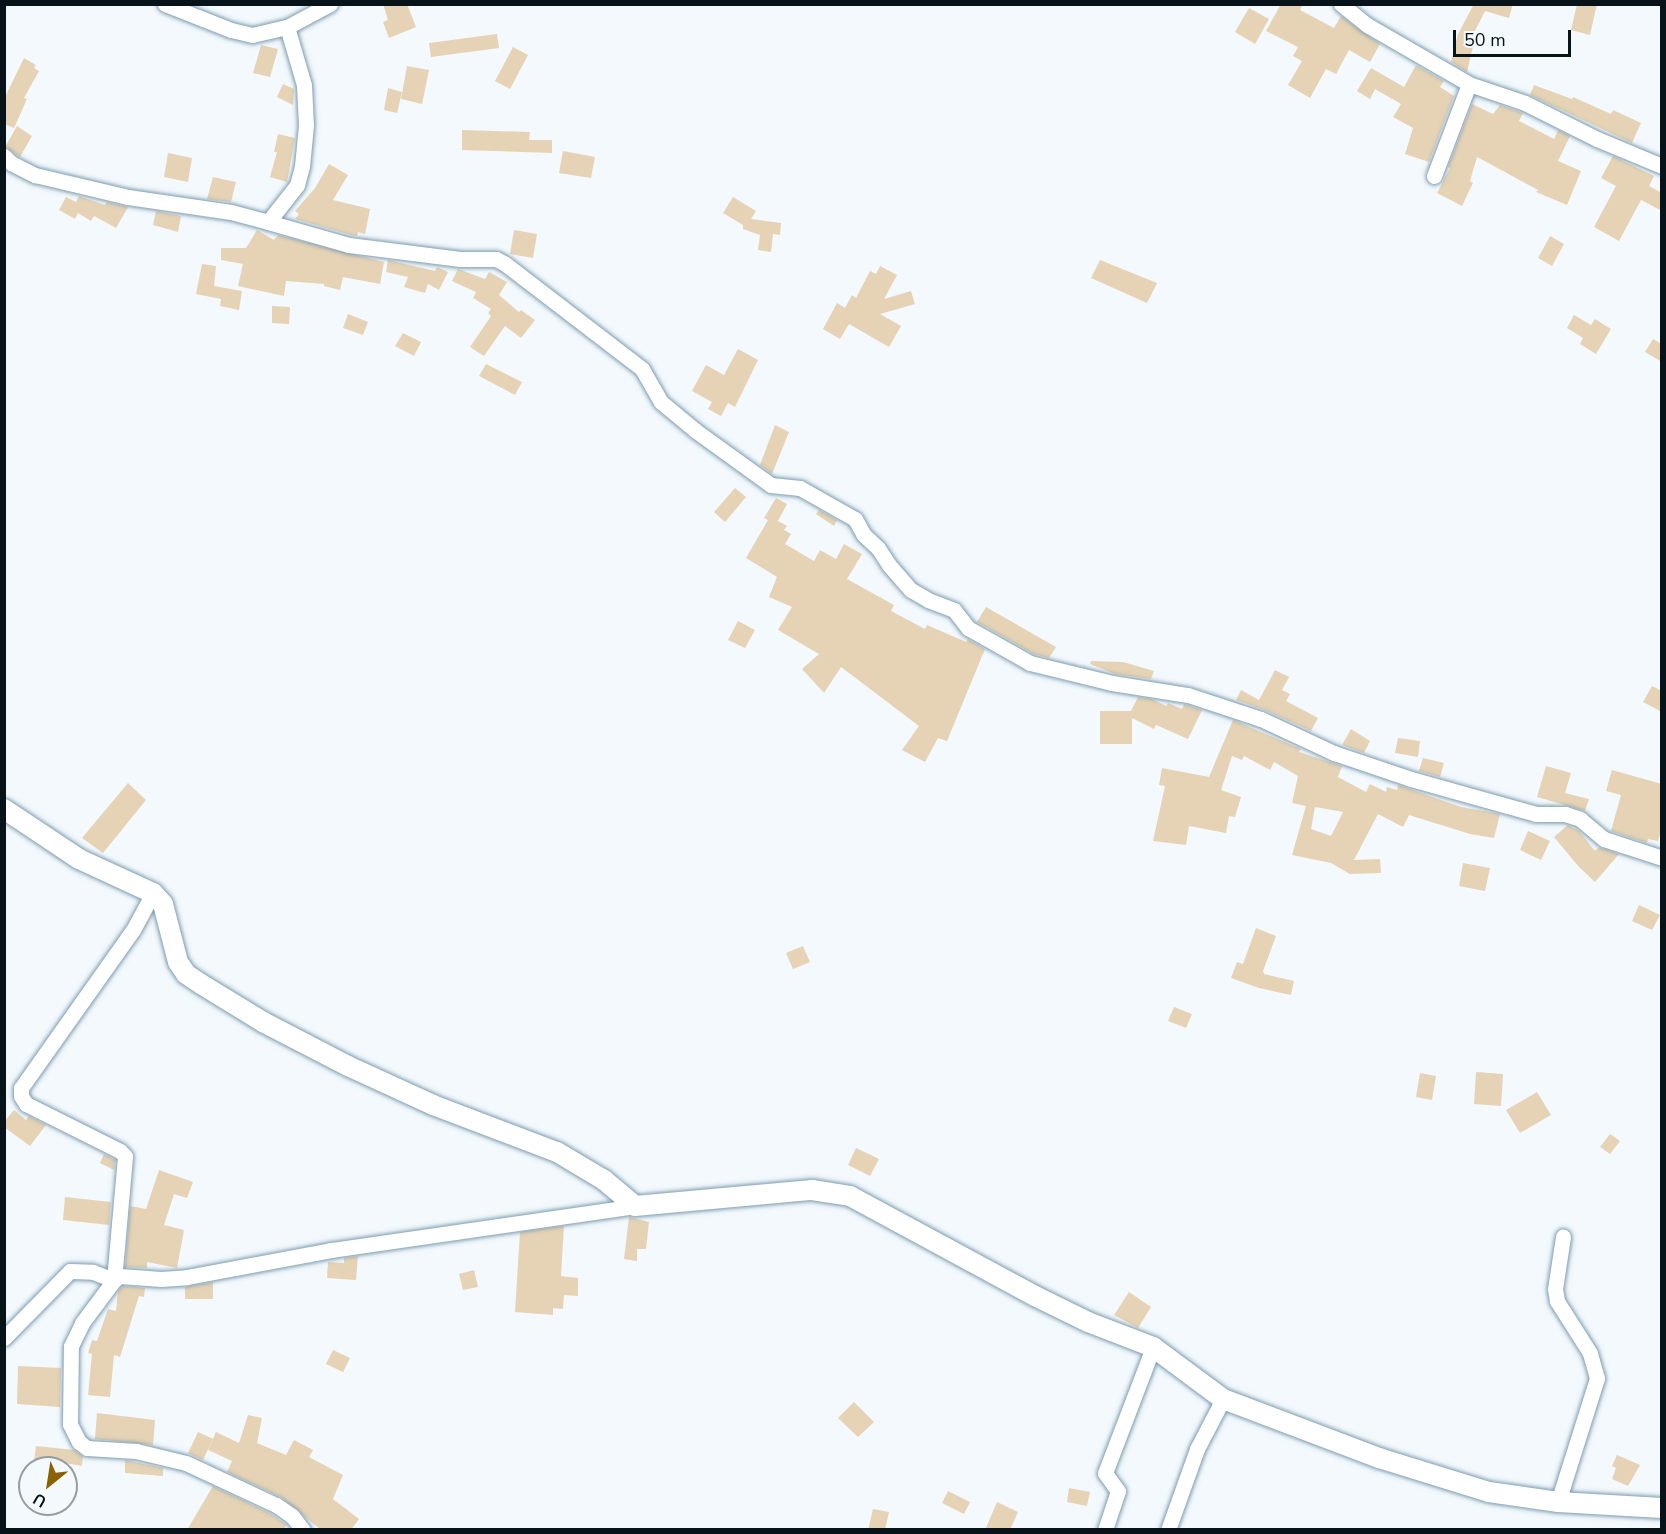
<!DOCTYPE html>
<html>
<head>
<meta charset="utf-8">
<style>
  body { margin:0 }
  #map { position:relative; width:1666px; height:1534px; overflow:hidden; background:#f3f9fd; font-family:"Nunito Sans",sans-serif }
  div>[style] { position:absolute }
  .building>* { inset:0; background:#e6d3b5 }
  .roads { filter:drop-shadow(0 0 2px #7d9caf) drop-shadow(0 0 2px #7d9caf) }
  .minor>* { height:15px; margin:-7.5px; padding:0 7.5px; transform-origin:7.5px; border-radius:7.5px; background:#fff }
  .tertiary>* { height:20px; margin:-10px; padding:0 10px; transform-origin:10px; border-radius:10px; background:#fff }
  span { translate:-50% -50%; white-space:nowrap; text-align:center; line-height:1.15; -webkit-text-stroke:4.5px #f3f9fd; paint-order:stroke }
  .frame { position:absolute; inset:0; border:6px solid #071219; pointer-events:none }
  .north { position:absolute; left:18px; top:1456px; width:60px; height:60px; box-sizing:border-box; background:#f3f9fd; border:2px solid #959da2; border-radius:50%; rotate:210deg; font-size:16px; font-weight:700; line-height:24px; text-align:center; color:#071219 }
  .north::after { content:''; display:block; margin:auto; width:21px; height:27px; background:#8b6102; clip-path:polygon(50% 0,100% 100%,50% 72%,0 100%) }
  .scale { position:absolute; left:1453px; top:30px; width:118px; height:27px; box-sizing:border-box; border:3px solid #071219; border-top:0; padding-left:8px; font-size:18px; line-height:21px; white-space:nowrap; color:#071219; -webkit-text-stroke:4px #f3f9fd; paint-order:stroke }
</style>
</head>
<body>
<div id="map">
  <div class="building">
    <div style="clip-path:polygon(383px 4px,407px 4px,416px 27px,389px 38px,383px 22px,388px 20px)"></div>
    <div style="clip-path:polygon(1281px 4px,1303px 4px,1300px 10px,1334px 28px,1341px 16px,1380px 44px,1370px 62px,1349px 50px,1336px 74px,1326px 69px,1310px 98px,1288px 85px,1302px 61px,1293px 56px,1298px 47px,1266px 31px)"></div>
    <div style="clip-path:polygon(1474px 4px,1513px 4px,1509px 18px,1485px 11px,1472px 37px,1475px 38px,1467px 72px,1451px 62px,1458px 34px)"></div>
    <div style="clip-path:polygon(1577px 4px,1597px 4px,1590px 35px,1571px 30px)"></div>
    <div style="clip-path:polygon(1249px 8px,1269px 19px,1255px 44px,1235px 32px)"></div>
    <div style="clip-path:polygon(497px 34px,499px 48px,431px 57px,429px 43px)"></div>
    <div style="clip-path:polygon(261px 45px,278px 49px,270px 77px,253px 73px)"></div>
    <div style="clip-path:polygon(513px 47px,528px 55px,510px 89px,495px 81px)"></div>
    <div style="clip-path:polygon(24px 58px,36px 65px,34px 68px,39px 71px,24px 98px,27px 99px,14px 128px,4px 124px,4px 99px)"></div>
    <div style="clip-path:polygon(1416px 65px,1444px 81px,1440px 87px,1454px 96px,1429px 162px,1405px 154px,1413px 128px,1393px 117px,1401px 104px,1375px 89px,1370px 99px,1357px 91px,1371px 68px,1404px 87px)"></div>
    <div style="clip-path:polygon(407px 66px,429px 70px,422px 104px,401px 99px)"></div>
    <div style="clip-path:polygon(283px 84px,294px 89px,293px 105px,277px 97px)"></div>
    <div style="clip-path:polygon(1534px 85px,1572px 99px,1573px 97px,1611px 114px,1613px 110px,1641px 123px,1632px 143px,1530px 95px)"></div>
    <div style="clip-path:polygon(388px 88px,402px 92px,397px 113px,384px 110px)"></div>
    <div style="clip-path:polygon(1472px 104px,1493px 114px,1500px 105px,1523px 113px,1519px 121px,1554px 139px,1558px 130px,1570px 136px,1558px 161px,1581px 171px,1567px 205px,1536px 192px,1538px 190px,1477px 157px,1470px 181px,1473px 183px,1462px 206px,1437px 193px,1450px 168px,1448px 167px)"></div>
    <div style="clip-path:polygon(17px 126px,32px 136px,20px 157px,5px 147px)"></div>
    <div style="clip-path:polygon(462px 130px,530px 132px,529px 140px,552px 140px,552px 153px,462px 150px)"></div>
    <div style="clip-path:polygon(278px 134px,295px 138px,287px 182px,270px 177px,277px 152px,274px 152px)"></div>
    <div style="clip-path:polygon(563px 151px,595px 157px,591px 178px,559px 173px)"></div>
    <div style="clip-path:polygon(168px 153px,192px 158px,188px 182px,164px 177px)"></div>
    <div style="clip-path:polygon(1613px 156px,1654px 176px,1649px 186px,1662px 193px,1662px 211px,1641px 200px,1619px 241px,1594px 227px,1616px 186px,1601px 178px)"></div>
    <div style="clip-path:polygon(329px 164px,348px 175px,333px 200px,370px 209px,365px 234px,358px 232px,357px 236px,351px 235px,295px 219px,299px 214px,295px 211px,315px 188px)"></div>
    <div style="clip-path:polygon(213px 177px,236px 182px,231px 202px,207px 199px)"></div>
    <div style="clip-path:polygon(79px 196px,105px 205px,107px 202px,128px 207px,116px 228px,94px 216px,91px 221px,78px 213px,75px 219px,59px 210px,66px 197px,76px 202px)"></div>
    <div style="clip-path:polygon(733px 197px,756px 211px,751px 219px,781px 223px,780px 235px,773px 234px,771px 252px,758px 250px,760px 235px,743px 229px,743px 225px,723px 213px)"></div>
    <div style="clip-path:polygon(156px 211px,181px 216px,178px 232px,153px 225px)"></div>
    <div style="clip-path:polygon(257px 230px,274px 240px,278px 235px,384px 262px,380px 284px,343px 277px,340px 290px,324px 286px,324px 284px,286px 281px,284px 296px,238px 286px,243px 264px,221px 260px,221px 248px,246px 248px)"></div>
    <div style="clip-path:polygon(514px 230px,537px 234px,533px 258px,510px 254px)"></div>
    <div style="clip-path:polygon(1550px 236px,1564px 244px,1552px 266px,1538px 258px)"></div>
    <div style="clip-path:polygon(388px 260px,435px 271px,437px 267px,448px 272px,439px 290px,428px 284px,425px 293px,404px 287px,408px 277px,386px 272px)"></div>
    <div style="clip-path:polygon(1100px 260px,1157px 283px,1147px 303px,1091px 278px)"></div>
    <div style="clip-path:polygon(202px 264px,216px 266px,214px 286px,242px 291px,239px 310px,220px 306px,221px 299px,196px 294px)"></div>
    <div style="clip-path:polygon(880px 266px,897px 275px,884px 299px,911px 291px,915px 304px,880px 314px,901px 326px,889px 347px,849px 324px,840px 339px,823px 329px,837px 303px,845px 308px,852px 295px,856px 298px,870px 271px,876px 274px)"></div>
    <div style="clip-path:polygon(458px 269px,485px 279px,489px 272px,507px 282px,499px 295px,519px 312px,521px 310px,535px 320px,521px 338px,505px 326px,484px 356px,470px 347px,491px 316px,488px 313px,491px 309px,473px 298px,476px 292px,452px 281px)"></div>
    <div style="clip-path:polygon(272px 306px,290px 307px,289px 324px,272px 323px)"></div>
    <div style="clip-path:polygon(348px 314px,368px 322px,363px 335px,343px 328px)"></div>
    <div style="clip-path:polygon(1574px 315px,1591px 325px,1595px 319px,1611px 329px,1596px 354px,1580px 344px,1583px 338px,1567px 328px)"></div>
    <div style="clip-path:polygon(403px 333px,421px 342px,414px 356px,395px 346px)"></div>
    <div style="clip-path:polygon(1653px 339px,1662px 344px,1662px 362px,1645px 352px)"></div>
    <div style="clip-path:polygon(738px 349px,758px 360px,735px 407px,728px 403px,721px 416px,708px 409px,712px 402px,692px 391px,706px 365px,724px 375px)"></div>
    <div style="clip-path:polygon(486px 364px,522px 382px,515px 395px,479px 376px)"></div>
    <div style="clip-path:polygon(775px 425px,789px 432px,772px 474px,760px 465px)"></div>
    <div style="clip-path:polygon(735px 488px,746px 497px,725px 522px,714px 512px)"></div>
    <div style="clip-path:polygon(776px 498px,787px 504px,778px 521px,787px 526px,784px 530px,791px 534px,785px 544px,814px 561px,820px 550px,836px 559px,844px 544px,862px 554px,847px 579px,894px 605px,891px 611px,925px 629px,927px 625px,966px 642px,968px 639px,985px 649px,947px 741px,938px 738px,925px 762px,902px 750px,919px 726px,841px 667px,824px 693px,802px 669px,819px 654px,778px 630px,792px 607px,769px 597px,777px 577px,746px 558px,768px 520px,764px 518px)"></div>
    <div style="clip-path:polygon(819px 510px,837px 520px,834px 526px,816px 514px)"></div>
    <div style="clip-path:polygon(986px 607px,1056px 647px,1049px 658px,1034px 654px,977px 622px)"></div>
    <div style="clip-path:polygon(738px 621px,755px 630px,745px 648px,728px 640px)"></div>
    <div style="clip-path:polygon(1091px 661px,1123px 662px,1154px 671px,1151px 679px,1115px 674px,1090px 664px)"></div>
    <div style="clip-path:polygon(1275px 670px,1289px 677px,1282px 690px,1290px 694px,1286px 701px,1318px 718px,1311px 731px,1265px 710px,1236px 700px,1241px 690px,1259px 700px)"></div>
    <div style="clip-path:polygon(1652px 686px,1662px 691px,1662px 712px,1643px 702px)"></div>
    <div style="clip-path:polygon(1138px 697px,1152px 699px,1166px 706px,1168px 703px,1182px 709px,1184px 704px,1202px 710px,1188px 739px,1156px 725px,1154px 729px,1132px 718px,1132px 744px,1100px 744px,1100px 711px,1131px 711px)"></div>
    <div style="clip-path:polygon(evenodd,1233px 720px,1301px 749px,1299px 752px,1342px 766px,1338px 777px,1366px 792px,1370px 784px,1386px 792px,1387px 787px,1397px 790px,1398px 785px,1461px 807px,1500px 814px,1494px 838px,1470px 834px,1409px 815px,1403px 827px,1378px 814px,1354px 860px,1380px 859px,1381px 873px,1350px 874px,1331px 863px,1292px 855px,1306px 806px,1292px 803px,1298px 776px,1274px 762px,1270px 770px,1244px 756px,1242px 760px,1232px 756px,1221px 790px,1241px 797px,1235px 817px,1229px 816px,1226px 833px,1189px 826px,1186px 845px,1153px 841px,1165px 786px,1159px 785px,1162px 768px,1209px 777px,1233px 720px,1315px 807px,1343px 812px,1331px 836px,1311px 829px,1315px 807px)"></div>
    <div style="clip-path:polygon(1351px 729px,1370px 741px,1364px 753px,1342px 745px)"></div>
    <div style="clip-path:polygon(1398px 738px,1420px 741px,1418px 757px,1395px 753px)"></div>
    <div style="clip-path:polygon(1423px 758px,1444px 763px,1440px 777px,1419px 771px)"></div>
    <div style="clip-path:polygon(1546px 766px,1571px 773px,1565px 793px,1589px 799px,1585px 811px,1537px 797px)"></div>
    <div style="clip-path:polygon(1612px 770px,1662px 784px,1662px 828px,1658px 841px,1648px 839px,1647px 843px,1611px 831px,1621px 795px,1606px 791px)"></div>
    <div style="clip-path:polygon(128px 783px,146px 800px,103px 853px,82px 838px)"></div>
    <div style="clip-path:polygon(1568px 825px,1579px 831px,1595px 851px,1599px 847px,1619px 854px,1595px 882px,1579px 867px,1554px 837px)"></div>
    <div style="clip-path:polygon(1528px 831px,1550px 841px,1541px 860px,1520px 850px)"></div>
    <div style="clip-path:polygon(1463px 863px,1490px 868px,1485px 891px,1459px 886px)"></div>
    <div style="clip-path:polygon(1639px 905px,1660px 915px,1652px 930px,1632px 921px)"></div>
    <div style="clip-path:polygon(1256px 928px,1276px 936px,1263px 971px,1264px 974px,1294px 981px,1291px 995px,1259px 988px,1231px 978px,1237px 962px,1243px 964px)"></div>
    <div style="clip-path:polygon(803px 946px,810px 962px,793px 969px,786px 953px)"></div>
    <div style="clip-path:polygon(1174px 1007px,1192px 1014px,1186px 1028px,1168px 1021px)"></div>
    <div style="clip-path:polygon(1476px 1072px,1503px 1074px,1501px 1106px,1474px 1104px)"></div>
    <div style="clip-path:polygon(1420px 1073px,1436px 1076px,1432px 1100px,1416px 1097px)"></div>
    <div style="clip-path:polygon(1537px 1092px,1551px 1115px,1520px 1133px,1506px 1110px)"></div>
    <div style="clip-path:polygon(14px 1110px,26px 1120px,29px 1116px,46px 1125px,30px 1146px,4px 1127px,4px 1122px)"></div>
    <div style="clip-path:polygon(1610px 1134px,1620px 1141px,1610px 1154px,1600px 1147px)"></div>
    <div style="clip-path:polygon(856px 1148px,879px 1159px,870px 1176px,848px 1165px)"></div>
    <div style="clip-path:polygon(104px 1154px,115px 1160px,114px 1170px,100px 1163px)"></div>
    <div style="clip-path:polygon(159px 1170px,193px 1182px,187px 1198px,174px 1194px,164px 1225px,184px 1230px,177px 1268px,147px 1262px,147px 1268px,125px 1267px,130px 1206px,146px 1209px)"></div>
    <div style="clip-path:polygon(65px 1197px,111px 1202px,109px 1225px,63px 1220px)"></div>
    <div style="clip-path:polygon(629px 1217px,649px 1222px,646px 1249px,637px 1249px,637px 1261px,624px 1259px)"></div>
    <div style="clip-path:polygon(564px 1226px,561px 1276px,578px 1278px,578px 1296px,564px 1295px,563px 1309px,553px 1308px,553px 1315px,515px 1312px,520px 1232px)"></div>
    <div style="clip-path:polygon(358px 1256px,356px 1280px,327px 1278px,328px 1262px,344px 1263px,344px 1258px)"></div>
    <div style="clip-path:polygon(474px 1270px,478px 1287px,463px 1290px,459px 1274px)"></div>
    <div style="clip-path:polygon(213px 1282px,213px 1299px,185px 1299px,185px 1287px)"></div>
    <div style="clip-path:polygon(123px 1286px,145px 1288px,144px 1297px,139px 1296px,120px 1357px,114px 1355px,110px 1397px,88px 1395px,92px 1354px,88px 1353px,92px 1340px,97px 1341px,108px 1309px,116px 1311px,118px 1291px)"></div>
    <div style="clip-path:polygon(1129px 1292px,1151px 1307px,1138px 1328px,1114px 1315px)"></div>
    <div style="clip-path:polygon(333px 1350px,350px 1358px,343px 1372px,326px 1364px)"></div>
    <div style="clip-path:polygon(18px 1366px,61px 1368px,60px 1407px,17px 1404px)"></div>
    <div style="clip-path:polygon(854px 1402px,874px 1422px,858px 1437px,838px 1418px)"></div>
    <div style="clip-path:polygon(97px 1413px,155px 1420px,153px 1445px,95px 1439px)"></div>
    <div style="clip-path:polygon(248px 1415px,262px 1418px,257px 1443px,286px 1455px,294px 1440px,313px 1450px,309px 1457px,343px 1475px,333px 1499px,359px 1519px,351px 1530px,321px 1530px,281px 1497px,227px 1472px,232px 1461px,208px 1450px,216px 1432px,239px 1443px)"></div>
    <div style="clip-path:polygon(198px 1432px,213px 1439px,203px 1460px,188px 1453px)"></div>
    <div style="clip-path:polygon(36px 1446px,74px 1450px,83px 1456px,82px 1466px,59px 1462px,58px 1468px,33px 1468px)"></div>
    <div style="clip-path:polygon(1617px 1455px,1640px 1465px,1628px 1486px,1612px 1479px,1616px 1468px,1612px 1466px)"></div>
    <div style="clip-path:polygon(125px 1460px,163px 1468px,163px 1476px,125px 1473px)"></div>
    <div style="clip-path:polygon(213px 1486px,271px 1514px,287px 1525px,282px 1530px,187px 1530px)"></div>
    <div style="clip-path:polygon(1069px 1488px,1090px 1492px,1087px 1506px,1067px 1502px)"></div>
    <div style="clip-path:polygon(948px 1491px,970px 1502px,964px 1514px,942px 1503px)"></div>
    <div style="clip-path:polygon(997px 1502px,1018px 1512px,1010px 1530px,985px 1530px)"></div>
    <div style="clip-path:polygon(873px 1509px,889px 1512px,885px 1530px,868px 1530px)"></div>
  </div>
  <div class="roads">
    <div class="minor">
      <div style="left:165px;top:4px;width:71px;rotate:21.5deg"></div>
      <div style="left:231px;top:30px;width:22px;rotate:13deg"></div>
      <div style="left:252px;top:35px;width:36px;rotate:-13deg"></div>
      <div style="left:1341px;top:4px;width:33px;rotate:39deg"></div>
      <div style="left:1367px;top:25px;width:118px;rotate:30deg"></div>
      <div style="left:1469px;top:84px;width:59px;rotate:18.7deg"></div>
      <div style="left:1525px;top:103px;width:80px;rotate:26.6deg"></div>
      <div style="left:1597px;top:139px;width:70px;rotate:22.6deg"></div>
      <div style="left:4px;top:156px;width:10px;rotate:45deg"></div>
      <div style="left:11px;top:163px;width:27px;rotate:27deg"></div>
      <div style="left:35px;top:175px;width:96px;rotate:13.3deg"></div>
      <div style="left:128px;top:197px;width:104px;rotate:8.3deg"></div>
      <div style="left:231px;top:212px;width:38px;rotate:15deg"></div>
      <div style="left:268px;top:222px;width:47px;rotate:-51.9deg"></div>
      <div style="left:297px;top:185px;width:20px;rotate:-75deg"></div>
      <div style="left:302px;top:166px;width:41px;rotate:-84.4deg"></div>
      <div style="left:306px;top:125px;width:40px;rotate:-92.9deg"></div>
      <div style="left:304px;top:85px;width:60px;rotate:-106.3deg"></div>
      <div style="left:287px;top:27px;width:49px;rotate:-28.1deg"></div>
      <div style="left:1434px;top:176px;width:98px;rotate:-69.2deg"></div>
      <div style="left:268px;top:222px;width:84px;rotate:15.9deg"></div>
      <div style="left:349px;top:245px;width:112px;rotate:7.2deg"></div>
      <div style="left:460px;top:259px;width:36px"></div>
      <div style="left:496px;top:259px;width:9px;rotate:27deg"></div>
      <div style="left:504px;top:263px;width:174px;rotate:37.5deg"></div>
      <div style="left:642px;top:369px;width:38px;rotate:60deg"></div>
      <div style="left:661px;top:402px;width:45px;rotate:39.6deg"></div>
      <div style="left:696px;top:431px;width:92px;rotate:35.8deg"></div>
      <div style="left:771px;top:485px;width:29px;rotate:6deg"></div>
      <div style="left:800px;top:488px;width:63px;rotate:29.4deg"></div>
      <div style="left:855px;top:519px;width:18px;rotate:61deg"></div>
      <div style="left:864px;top:535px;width:19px;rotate:43deg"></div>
      <div style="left:878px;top:548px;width:20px;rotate:57deg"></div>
      <div style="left:889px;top:565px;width:33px;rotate:49deg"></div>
      <div style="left:911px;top:590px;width:20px;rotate:30deg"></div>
      <div style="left:928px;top:600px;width:28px;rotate:21deg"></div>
      <div style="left:954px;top:610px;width:23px;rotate:52deg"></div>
      <div style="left:968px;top:628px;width:71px;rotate:29.4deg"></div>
      <div style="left:1030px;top:663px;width:84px;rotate:13.7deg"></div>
      <div style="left:1112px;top:683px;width:77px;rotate:9deg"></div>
      <div style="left:1188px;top:695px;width:77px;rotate:18.2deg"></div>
      <div style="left:1261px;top:719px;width:81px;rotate:25deg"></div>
      <div style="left:1334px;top:753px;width:81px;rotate:18.7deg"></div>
      <div style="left:1411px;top:779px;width:130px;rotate:15.6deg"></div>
      <div style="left:1536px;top:814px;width:29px"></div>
      <div style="left:1565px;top:814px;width:16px;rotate:18deg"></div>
      <div style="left:1580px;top:819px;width:31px;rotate:40deg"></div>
      <div style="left:1604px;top:839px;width:61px;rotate:18.1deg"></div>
      <div style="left:4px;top:1338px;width:94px;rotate:-45.4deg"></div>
      <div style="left:70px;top:1271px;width:23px;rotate:2deg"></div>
      <div style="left:93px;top:1272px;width:22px;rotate:21deg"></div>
      <div style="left:114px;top:1280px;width:124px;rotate:-84.9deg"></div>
      <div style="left:125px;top:1156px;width:7px;rotate:-135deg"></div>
      <div style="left:120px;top:1151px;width:105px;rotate:-153.4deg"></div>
      <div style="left:26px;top:1104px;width:9px;rotate:-122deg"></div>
      <div style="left:21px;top:1096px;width:8px;rotate:-90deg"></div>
      <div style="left:21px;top:1088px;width:194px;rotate:-54.7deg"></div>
      <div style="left:133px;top:930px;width:42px;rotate:-61.6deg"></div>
      <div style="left:1558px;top:1502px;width:130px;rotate:-72.5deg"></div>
      <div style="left:1597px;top:1378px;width:26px;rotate:-106deg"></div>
      <div style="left:1590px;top:1353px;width:62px;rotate:-122.4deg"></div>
      <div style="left:1557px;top:1301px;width:12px;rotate:-99deg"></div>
      <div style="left:1555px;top:1289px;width:53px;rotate:-81.3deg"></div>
      <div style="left:303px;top:1530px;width:18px;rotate:-128deg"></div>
      <div style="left:292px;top:1516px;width:19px;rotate:-145deg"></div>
      <div style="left:276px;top:1505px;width:99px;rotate:-155deg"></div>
      <div style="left:186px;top:1463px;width:51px;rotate:-166.5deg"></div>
      <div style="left:136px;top:1451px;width:49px;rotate:-176.5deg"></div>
      <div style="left:87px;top:1448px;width:10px;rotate:-143deg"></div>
      <div style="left:79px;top:1442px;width:20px;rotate:-117deg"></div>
      <div style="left:70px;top:1424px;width:78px;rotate:-89.3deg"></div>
      <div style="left:71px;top:1346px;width:25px;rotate:-64deg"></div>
      <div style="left:82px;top:1323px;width:54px;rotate:-53.3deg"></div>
      <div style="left:114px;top:1280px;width:7px;rotate:-34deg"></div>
      <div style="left:120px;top:1276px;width:41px;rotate:4.2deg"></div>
      <div style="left:161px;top:1279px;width:26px;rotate:-4deg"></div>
      <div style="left:187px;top:1277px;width:147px;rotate:-10.6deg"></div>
      <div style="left:331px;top:1250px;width:307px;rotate:-8.2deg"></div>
      <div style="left:1105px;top:1530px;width:41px;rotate:-71.6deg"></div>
      <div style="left:1118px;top:1491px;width:22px;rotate:-126deg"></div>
      <div style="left:1105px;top:1473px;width:135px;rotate:-69.1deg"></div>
      <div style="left:1168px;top:1530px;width:86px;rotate:-70.3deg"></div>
      <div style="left:1197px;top:1449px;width:56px;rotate:-62.5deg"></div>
    </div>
    <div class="tertiary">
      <div style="left:4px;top:809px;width:90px;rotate:33.7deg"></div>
      <div style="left:79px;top:859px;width:81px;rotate:24.7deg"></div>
      <div style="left:153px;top:893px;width:15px;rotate:48deg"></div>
      <div style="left:163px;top:904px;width:60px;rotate:75.5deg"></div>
      <div style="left:178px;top:962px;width:14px;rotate:56deg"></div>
      <div style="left:186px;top:974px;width:18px;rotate:34deg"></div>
      <div style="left:201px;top:984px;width:73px;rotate:31.5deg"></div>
      <div style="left:263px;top:1022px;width:96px;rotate:27.4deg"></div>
      <div style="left:348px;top:1066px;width:94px;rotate:24.6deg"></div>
      <div style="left:433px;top:1105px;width:133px;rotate:20.8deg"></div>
      <div style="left:557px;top:1152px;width:55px;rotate:30.8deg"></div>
      <div style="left:604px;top:1180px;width:40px;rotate:40deg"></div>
      <div style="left:635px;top:1206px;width:178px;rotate:-5.2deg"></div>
      <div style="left:812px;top:1190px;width:38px;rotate:9deg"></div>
      <div style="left:850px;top:1196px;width:210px;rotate:28.4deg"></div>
      <div style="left:1035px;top:1296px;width:59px;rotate:26.1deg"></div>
      <div style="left:1088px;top:1322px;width:70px;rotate:21deg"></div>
      <div style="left:1153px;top:1347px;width:87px;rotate:36.6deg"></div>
      <div style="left:1223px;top:1399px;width:167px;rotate:20.7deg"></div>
      <div style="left:1379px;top:1458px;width:115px;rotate:17.2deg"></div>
      <div style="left:1489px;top:1492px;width:70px;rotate:8.2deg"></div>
      <div style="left:1558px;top:1502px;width:104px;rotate:3.3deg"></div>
    </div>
  </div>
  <div class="frame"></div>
  <div class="north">U</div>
  <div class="scale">50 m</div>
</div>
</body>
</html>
